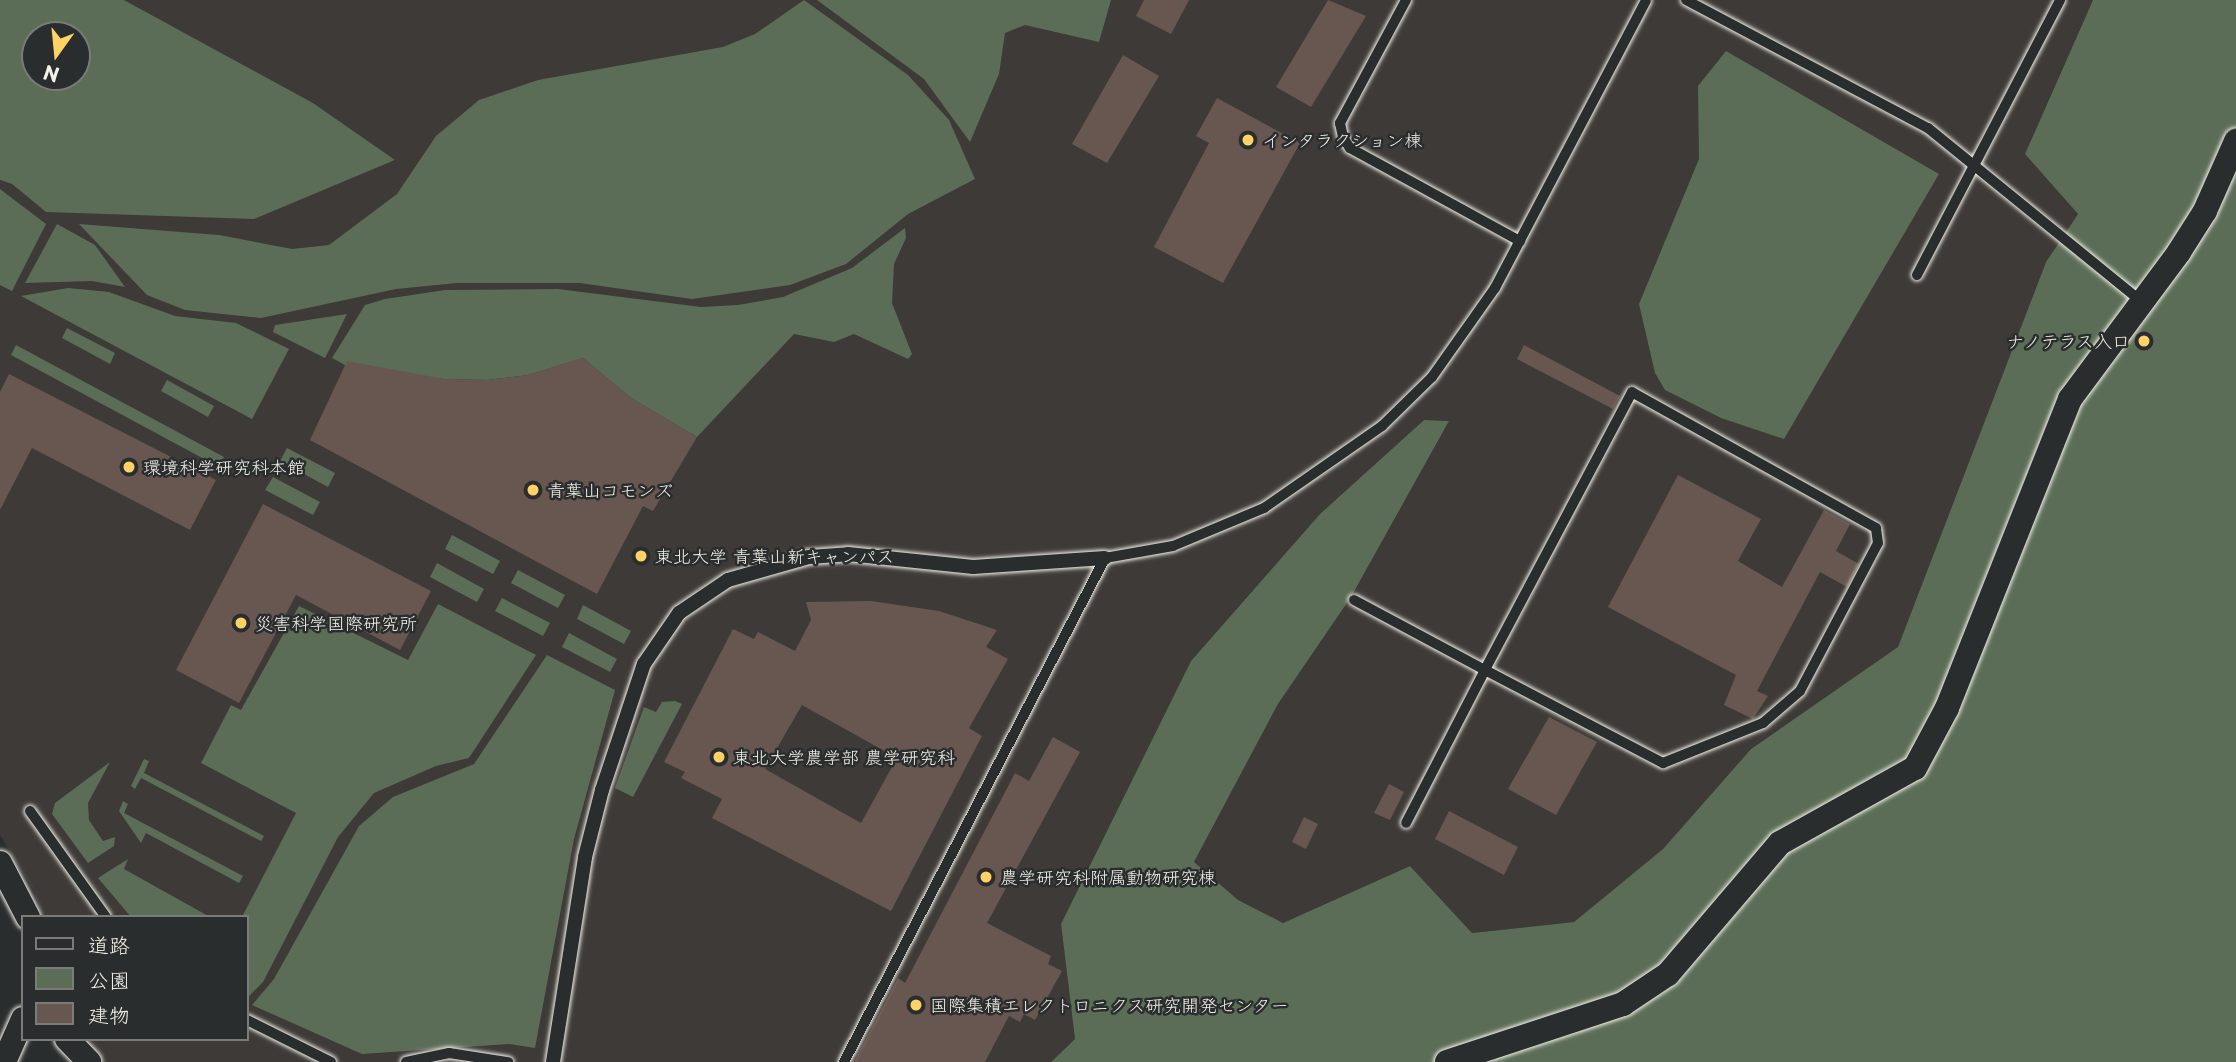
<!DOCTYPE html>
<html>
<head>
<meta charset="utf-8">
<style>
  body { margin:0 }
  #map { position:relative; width:2236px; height:1062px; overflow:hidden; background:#2a2d2e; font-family:"Playpen Sans","Klee One",sans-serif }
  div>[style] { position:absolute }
  .built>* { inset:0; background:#3d3a38 }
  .green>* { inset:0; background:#5b6d56 }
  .building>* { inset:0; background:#685751 }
  .roads { filter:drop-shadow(0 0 2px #f4f1e8) drop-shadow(0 0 2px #f4f1e8) }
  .service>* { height:10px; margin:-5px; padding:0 5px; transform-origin:5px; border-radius:5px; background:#2a2d2e }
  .pedestrian>* { height:14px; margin:-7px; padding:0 7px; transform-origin:7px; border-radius:7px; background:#2a2d2e }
  .tertiary>* { height:24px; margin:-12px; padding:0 12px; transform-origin:12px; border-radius:12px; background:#2a2d2e }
  .dots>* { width:19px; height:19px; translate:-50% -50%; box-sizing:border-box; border:4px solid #2a2d2e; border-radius:50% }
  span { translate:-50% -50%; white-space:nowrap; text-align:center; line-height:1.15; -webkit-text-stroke:5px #2a2d2e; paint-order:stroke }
  .poi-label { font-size:18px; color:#f4f1e8 }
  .left { translate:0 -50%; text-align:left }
  .right { translate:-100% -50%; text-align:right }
  .legend { position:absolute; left:21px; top:915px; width:228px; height:126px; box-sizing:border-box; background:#2a2d2e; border:2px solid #7b7b78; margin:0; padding:9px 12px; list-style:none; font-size:21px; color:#f4f1e8 }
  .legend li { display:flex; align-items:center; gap:14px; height:35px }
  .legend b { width:35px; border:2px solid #7b7b78 }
  .north { position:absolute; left:21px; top:21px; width:70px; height:70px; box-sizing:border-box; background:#2a2d2e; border:2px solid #7b7b78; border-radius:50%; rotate:195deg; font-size:19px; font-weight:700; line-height:28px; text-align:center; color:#f4f1e8 }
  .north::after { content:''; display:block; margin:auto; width:24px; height:32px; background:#ffd166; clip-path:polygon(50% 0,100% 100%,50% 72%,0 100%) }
</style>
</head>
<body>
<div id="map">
  <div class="built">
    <div style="clip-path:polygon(124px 0,2093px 0,2025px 154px,2078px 214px,2046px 262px,1899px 647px,1751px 749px,1663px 849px,1574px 922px,1472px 933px,1410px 866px,1283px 923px,1238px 901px,1194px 862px,1278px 704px,1351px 597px,1449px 421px,1424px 420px,1320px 514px,1191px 661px,1061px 924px,1075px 1039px,1051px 1062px,105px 1062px,81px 1039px,247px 1039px,247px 917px,43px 917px,34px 891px,0 835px,0 180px,12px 184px,46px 212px,395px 161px,313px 103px)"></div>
  </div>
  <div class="green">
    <div style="clip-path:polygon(evenodd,0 0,124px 0,313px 103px,395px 160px,254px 219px,46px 212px,12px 184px,0 180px,0 0,35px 35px,77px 35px,77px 77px,35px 77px,35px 35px)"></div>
    <div style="clip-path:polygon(804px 0,908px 75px,949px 120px,975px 179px,908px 214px,846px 264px,790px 285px,692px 299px,580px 283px,457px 283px,396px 289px,261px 318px,185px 310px,147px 295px,79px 224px,219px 235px,292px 249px,329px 245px,397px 194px,436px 136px,479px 100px,538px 80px,723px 47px,755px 34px)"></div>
    <div style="clip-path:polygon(817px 0,1111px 0,1099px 42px,1025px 25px,1005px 33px,999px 74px,970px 142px,924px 79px)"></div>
    <div style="clip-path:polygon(2093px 0,2236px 0,2236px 1062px,1051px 1062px,1075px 1039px,1061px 924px,1191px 661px,1320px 514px,1424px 420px,1449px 421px,1351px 597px,1278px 704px,1194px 862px,1238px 900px,1283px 923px,1410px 866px,1472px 933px,1574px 922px,1663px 849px,1751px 749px,1898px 647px,2046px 262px,2078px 214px,2025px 154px)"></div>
    <div style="clip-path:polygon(1726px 51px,1939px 174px,1784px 439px,1721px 418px,1665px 390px,1655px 373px,1639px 304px,1699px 159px,1698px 86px)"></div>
    <div style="clip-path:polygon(0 189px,46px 224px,12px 291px,0 285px)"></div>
    <div style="clip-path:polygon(57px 224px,95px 245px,125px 287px,92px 281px,25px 283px)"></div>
    <div style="clip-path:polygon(905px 228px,906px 238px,894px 264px,892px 303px,912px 354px,908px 359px,854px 334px,834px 342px,794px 334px,697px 437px,631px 398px,583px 358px,528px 375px,487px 380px,444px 379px,345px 365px,332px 358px,365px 305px,385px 299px,445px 290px,558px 289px,701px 307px,738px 305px,783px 297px,852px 268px)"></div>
    <div style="clip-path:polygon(68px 288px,109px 292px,175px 316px,236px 323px,289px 349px,252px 419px,21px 296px)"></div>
    <div style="clip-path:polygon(347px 314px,325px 358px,273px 332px,275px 325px)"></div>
    <div style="clip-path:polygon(67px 328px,115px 353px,110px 364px,62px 338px)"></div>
    <div style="clip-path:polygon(16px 345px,224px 457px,219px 467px,11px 355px)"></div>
    <div style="clip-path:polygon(167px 380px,214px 406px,208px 417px,161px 391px)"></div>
    <div style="clip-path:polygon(287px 448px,335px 473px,328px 487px,280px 461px)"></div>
    <div style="clip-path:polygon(273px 477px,320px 502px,313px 515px,265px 490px)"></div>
    <div style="clip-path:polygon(452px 535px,500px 561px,493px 574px,445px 549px)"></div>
    <div style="clip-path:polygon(437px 563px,484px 589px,477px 602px,430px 577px)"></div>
    <div style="clip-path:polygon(518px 570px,565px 595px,558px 608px,511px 583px)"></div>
    <div style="clip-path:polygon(502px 598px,550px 623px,543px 636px,495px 611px)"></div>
    <div style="clip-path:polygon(438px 604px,536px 655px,469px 758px,436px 766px,374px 793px,338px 837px,263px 982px,247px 998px,247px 917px,242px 917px,296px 813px,201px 763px,231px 705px,241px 710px,299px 606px,408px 660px)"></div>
    <div style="clip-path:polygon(583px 605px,631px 631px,624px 644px,577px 619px)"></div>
    <div style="clip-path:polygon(569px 633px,617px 659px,610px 672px,562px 647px)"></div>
    <div style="clip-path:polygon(547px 655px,615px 690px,574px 839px,535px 1048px,509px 1044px,362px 1054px,252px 1005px,274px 979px,359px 826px,393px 797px,474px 764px)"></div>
    <div style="clip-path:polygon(675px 701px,682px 704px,633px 797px,615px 788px,644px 707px,656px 712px,662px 702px)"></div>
    <div style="clip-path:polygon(144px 759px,149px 761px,144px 773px,264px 836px,261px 841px,141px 778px,135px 789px,131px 786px)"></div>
    <div style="clip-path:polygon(110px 762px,88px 803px,89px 820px,103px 841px,115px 837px,114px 846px,88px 863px,52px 814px,55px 803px)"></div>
    <div style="clip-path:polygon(123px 801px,128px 804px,124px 813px,243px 876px,239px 883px,146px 833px,141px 843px,119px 811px)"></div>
    <div style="clip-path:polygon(128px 859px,124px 869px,210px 917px,131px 917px,98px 878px)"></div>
  </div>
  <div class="building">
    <div style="clip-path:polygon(1144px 0,1189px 0,1171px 34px,1136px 16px)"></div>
    <div style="clip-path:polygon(1328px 0,1366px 16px,1311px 107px,1276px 87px)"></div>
    <div style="clip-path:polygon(1123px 55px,1159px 76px,1107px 163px,1072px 144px)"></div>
    <div style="clip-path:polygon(1217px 98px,1300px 143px,1223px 283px,1154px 247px,1209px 143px,1196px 136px)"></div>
    <div style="clip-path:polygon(1524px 345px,1620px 396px,1613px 409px,1517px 359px)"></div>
    <div style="clip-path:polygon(583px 358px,631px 398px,697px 437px,653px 511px,643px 506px,597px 594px,310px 440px,347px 361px,444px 379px,487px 380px,528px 375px)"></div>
    <div style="clip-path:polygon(9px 374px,216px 480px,190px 530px,32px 448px,0 510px,0 392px)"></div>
    <div style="clip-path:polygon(1678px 475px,1761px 519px,1738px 561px,1782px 587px,1824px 510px,1850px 524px,1836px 551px,1859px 564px,1847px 587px,1820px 572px,1757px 691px,1768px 696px,1753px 719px,1724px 705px,1736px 675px,1608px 607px)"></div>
    <div style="clip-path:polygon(263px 504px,431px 591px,400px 650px,296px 595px,239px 703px,176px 670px)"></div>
    <div style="clip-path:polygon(evenodd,871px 601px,939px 611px,997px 630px,986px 647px,1008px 659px,969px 728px,982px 736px,891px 911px,712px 818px,722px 799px,681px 778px,685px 772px,664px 762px,733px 629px,754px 639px,758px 632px,795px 651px,811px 620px,806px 602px,871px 601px,802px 705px,897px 758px,861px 823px,765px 769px,802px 705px)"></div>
    <div style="clip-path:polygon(1549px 717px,1597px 742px,1556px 815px,1508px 789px)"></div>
    <div style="clip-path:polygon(1053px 737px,1080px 752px,987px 923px,1051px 956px,1048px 964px,1062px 971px,1035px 1020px,1024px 1014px,1020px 1022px,1009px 1016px,985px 1062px,854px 1062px,898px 978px,905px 983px,1015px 773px,1029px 781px)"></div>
    <div style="clip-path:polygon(1389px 784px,1404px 792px,1390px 820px,1374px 813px)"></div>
    <div style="clip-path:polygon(1449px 811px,1518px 847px,1504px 875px,1435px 839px)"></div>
    <div style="clip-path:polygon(1304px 817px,1318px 824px,1306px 849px,1292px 842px)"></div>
  </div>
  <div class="roads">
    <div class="service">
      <div style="left:1406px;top:0;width:140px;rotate:118.2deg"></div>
      <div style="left:1340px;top:123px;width:14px;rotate:78deg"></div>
      <div style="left:1343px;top:137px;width:13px;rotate:58deg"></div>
      <div style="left:1350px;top:148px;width:194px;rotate:28.7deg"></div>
      <div style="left:1686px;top:0;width:274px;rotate:27.9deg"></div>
      <div style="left:1928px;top:128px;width:274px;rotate:39.1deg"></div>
      <div style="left:1917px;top:275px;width:310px;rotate:-62.5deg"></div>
      <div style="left:1354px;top:600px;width:149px;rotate:28.1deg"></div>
      <div style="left:1485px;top:670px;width:201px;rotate:27.6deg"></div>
      <div style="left:1663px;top:763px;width:108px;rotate:-21.8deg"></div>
      <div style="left:1763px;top:723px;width:49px;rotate:-40.9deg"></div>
      <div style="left:1800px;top:691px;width:167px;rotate:-62.2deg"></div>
      <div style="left:1878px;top:543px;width:15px;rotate:-98deg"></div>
      <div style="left:1876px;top:528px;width:279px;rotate:-150.9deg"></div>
      <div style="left:1632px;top:392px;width:314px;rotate:117.9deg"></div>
      <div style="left:1485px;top:670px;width:172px;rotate:117.3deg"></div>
      <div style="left:30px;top:811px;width:130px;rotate:54.4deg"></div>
      <div style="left:247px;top:1020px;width:94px;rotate:26.6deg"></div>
      <div style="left:406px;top:1062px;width:44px;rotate:-11.8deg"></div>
      <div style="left:449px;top:1053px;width:60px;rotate:8.7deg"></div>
      <div style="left:844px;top:1062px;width:568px;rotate:-62.62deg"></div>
      <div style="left:1105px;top:558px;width:69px;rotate:-10deg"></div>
      <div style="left:1173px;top:546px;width:99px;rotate:-22.7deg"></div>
      <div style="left:1264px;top:508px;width:144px;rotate:-34.8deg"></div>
      <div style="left:1382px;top:426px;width:70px;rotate:-44.4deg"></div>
      <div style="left:1432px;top:377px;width:109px;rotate:-54.7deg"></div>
      <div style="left:1495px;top:288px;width:325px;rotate:-62.3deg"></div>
    </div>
    <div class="pedestrian">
      <div style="left:553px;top:1062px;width:207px;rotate:-81.1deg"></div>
      <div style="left:585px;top:857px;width:69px;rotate:-75.8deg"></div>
      <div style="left:602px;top:790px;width:133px;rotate:-71.6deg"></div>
      <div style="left:644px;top:664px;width:62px;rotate:-55.5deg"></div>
      <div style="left:679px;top:613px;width:59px;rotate:-34deg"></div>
      <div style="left:728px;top:580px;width:84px;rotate:-15.9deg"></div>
      <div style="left:809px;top:557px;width:39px;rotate:-4deg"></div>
      <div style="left:848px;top:554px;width:126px;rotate:5.9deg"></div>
      <div style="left:973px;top:567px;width:132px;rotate:-3.9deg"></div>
    </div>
    <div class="tertiary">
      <div style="left:0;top:863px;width:61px;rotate:62.6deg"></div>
      <div style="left:67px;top:1039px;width:32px;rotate:46deg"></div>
      <div style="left:4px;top:1062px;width:47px;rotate:-66.2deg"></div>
      <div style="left:1447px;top:1062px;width:185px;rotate:-18.2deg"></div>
      <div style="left:1623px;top:1004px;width:54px;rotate:-33.7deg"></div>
      <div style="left:1668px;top:974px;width:172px;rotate:-49.5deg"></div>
      <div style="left:1780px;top:843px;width:154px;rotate:-29.1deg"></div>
      <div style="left:1915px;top:768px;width:68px;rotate:-61.9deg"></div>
      <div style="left:1947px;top:708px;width:333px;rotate:-68.3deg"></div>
      <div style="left:2070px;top:399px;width:183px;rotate:-53.4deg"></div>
      <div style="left:2179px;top:252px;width:49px;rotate:-57.6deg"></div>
      <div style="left:2205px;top:211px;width:77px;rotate:-66.1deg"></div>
    </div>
  </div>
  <div class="dots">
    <div style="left:1248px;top:140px;background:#ffd166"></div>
    <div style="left:2144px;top:341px;background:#ffd166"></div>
    <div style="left:129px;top:467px;background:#ffd166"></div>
    <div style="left:533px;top:490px;background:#ffd166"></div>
    <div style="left:641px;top:556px;background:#ffd166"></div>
    <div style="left:241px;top:623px;background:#ffd166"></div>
    <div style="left:719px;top:757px;background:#ffd166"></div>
    <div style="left:986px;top:877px;background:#ffd166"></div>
    <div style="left:916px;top:1005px;background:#ffd166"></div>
  </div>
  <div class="poi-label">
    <span class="left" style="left:1262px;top:140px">インタラクション棟</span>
    <span class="right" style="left:2130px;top:341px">ナノテラス入口</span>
    <span class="left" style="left:143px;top:467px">環境科学研究科本館</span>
    <span class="left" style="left:547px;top:490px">青葉山コモンズ</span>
    <span class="left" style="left:655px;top:556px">東北大学 青葉山新キャンパス</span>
    <span class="left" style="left:255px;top:623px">災害科学国際研究所</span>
    <span class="left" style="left:733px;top:757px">東北大学農学部 農学研究科</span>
    <span class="left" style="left:1000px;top:877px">農学研究科附属動物研究棟</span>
    <span class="left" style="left:930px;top:1005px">国際集積エレクトロニクス研究開発センター</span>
  </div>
  <ul class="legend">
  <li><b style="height:9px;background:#2a2d2e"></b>道路</li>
  <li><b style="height:19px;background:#5b6d56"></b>公園</li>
  <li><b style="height:19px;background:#685751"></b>建物</li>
  </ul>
  <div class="north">N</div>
</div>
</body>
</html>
